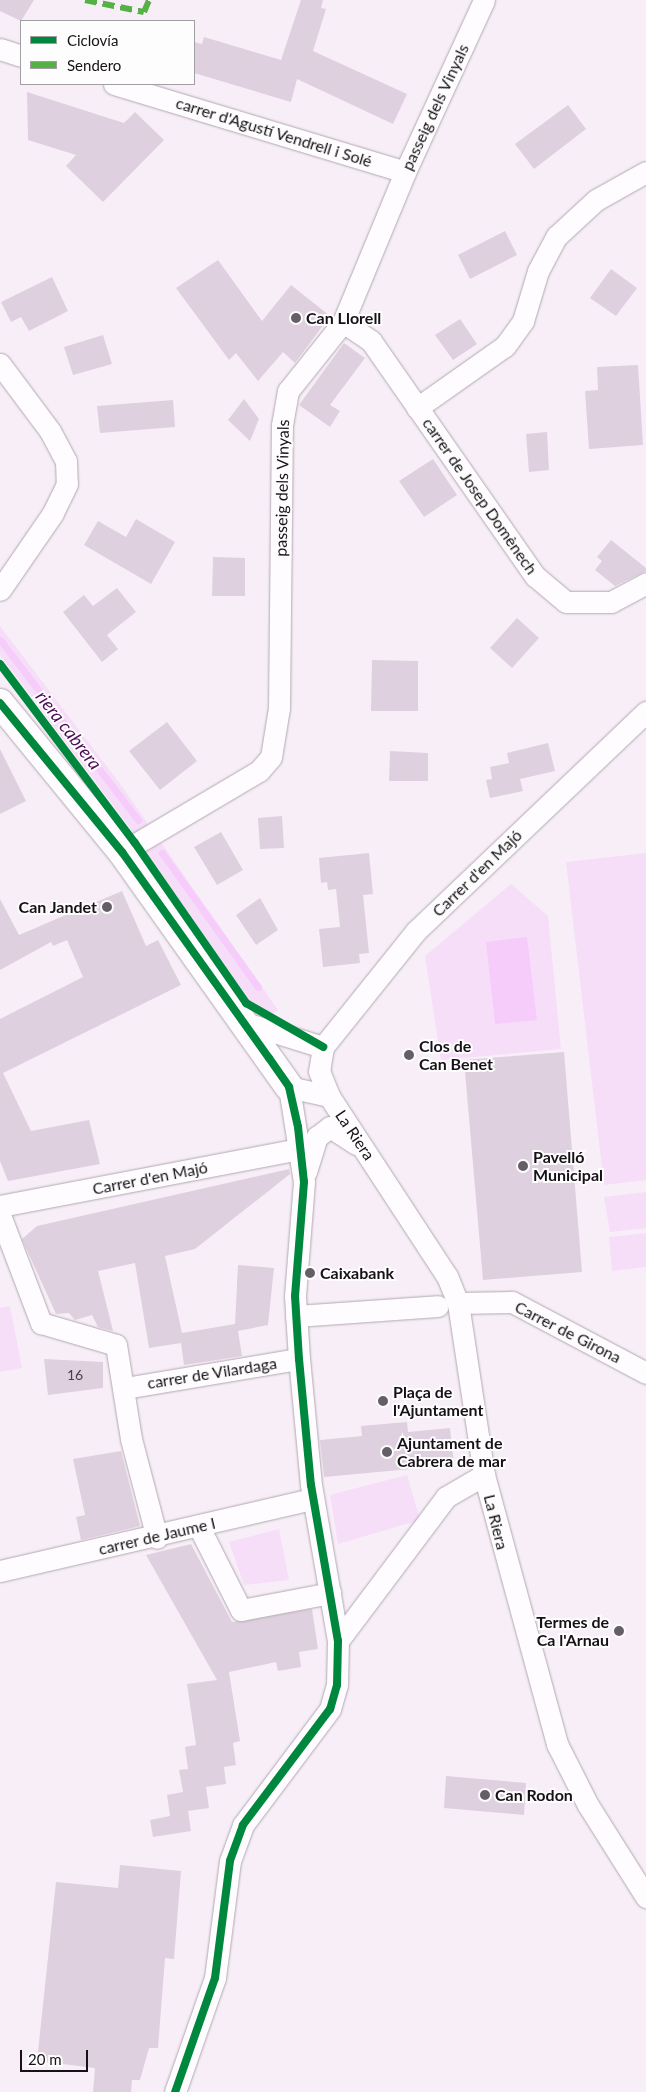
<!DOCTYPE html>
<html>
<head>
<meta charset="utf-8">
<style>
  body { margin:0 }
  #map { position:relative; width:646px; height:2092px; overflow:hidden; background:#f8eef8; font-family:Lato,sans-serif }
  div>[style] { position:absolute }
  .green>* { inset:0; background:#f6def9 }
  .water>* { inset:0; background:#f5ccfa }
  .stream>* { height:7px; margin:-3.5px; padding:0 3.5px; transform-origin:3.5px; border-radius:3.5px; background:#f5ccfa }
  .building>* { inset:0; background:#dfd0e0 }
  .roads { filter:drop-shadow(0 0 1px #b0a9b0) drop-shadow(0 0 1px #b0a9b0) }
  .minor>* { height:21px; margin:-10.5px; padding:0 10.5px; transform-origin:10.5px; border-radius:10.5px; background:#fefcfe }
  .tertiary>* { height:28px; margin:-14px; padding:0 14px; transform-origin:14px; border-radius:14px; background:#fefcfe }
  .quiet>* { height:6px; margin-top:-3px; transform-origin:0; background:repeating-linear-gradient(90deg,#55b145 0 12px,transparent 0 18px) }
  .cycleway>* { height:8px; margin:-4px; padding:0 4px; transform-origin:4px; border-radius:4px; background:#00873e }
  .dots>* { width:14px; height:14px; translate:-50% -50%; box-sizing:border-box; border:2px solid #fdfdfd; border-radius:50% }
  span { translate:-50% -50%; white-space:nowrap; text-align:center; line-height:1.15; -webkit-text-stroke:4px #fdfdfd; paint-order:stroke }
  .number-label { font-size:14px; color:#494149 }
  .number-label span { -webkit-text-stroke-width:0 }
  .street-label { font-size:16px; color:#171117 }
  .poi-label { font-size:16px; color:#171117; font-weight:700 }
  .left { translate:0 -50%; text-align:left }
  .right { translate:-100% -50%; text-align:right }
  .water-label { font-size:18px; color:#4e0b56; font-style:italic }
  .legend { position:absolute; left:20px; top:20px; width:175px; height:65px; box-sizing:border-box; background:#fdfdfd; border:1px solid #a19fa1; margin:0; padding:6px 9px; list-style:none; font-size:15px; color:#171117 }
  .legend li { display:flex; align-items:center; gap:10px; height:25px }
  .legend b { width:25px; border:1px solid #a19fa1 }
  .scale { position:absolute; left:20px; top:2050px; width:68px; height:22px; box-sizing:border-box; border:2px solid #171117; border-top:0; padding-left:6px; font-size:15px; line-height:18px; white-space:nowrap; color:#171117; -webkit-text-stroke:4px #fdfdfd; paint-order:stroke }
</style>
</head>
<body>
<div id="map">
  <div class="green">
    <div style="clip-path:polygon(0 626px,121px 785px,278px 1010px,256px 1024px,130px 828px,0 655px)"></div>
    <div style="clip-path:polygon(646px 853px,646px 1180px,604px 1185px,566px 862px)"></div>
    <div style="clip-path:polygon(511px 884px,548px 916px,561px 1049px,441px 1060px,425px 956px)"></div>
    <div style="clip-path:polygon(646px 1192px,646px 1228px,610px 1232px,604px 1197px)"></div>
    <div style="clip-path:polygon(646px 1233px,646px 1267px,612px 1271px,609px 1237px)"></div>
    <div style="clip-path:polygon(10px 1306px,22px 1368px,0 1372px,0 1308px)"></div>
    <div style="clip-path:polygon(407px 1475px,420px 1520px,338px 1544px,330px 1495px)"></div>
    <div style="clip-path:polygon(279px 1529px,289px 1580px,244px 1585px,229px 1542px)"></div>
  </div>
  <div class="water">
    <div style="clip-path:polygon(527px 937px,537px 1020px,495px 1024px,486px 942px)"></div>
  </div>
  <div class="stream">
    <div style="left:0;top:640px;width:227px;rotate:52.5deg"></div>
    <div style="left:162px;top:853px;width:165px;rotate:54.4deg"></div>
  </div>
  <div class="building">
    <div style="clip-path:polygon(0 0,34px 0,21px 21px,0 11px)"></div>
    <div style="clip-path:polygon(301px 0,323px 0,321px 8px,326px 9px,313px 51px,407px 94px,393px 124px,297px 79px,291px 102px,194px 73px,194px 42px,202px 44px,204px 37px,281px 60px)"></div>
    <div style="clip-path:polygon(27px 92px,124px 123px,135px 112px,164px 140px,103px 202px,66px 166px,76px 155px,28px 140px)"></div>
    <div style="clip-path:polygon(568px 105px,586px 129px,534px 169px,515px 144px)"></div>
    <div style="clip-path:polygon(505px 231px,517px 255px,470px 279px,458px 255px)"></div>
    <div style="clip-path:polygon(218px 260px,262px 321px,291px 285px,330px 316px,295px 363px,283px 352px,258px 381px,236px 353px,229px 360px,176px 288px)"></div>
    <div style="clip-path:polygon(611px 269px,637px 288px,616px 316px,590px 298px)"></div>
    <div style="clip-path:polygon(52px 277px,68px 311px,29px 331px,21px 317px,11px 322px,1px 302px)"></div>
    <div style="clip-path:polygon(460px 319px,477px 344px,453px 360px,435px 335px)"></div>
    <div style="clip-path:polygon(103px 335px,112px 364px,73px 375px,64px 347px)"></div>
    <div style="clip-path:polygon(344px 343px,365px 358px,330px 405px,340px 411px,330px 427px,299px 405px)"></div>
    <div style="clip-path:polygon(638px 365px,643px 445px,589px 449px,585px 391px,598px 390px,597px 367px)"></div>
    <div style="clip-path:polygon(244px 399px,259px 419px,250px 441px,228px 420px)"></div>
    <div style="clip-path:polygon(173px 400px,175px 427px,100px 433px,97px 406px)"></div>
    <div style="clip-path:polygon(547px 432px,549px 470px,529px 472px,526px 434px)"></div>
    <div style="clip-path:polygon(433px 459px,457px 495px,424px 517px,399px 481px)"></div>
    <div style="clip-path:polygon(136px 519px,175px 542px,151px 584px,84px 545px,98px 521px,126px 537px)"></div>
    <div style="clip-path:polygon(611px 540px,646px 568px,646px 571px,615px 586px,595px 570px,602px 561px,597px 557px)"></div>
    <div style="clip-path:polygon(213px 557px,245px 558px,245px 596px,212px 596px)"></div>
    <div style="clip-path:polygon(117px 588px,136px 612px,107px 635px,118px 649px,102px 662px,63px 612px,84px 595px,93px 606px)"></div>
    <div style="clip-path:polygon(517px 618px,539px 638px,512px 668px,490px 648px)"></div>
    <div style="clip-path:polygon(372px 660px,418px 661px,418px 711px,371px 711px)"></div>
    <div style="clip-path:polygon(167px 722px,197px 761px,160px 790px,129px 751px)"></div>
    <div style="clip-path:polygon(548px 743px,555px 771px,520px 779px,523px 791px,490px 798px,486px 780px,492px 779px,490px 767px,509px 763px,507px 753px)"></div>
    <div style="clip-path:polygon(0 749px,26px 801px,0 814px)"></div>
    <div style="clip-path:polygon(390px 751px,428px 753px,428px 781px,389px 781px)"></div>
    <div style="clip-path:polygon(282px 816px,284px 848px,260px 849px,258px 818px)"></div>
    <div style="clip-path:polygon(221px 832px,243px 870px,217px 885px,194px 847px)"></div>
    <div style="clip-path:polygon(369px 853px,373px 894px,363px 895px,369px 953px,359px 954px,360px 963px,323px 967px,319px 929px,340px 927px,336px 889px,328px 890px,327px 882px,321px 883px,319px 858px)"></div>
    <div style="clip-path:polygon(122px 891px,146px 946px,158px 940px,181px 985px,3px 1073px,31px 1131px,89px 1120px,100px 1164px,8px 1181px,0 1161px,0 1019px,83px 977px,67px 940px,53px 946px,51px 942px,0 970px,0 899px,19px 935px)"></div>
    <div style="clip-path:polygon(260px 898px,278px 930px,256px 945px,236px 915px)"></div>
    <div style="clip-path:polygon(564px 1052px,582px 1272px,483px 1280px,464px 1060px)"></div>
    <div style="clip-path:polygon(289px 1169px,290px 1174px,195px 1249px,165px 1256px,182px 1333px,235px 1324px,238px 1265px,274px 1268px,268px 1325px,238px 1331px,242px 1356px,184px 1365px,181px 1343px,149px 1348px,135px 1263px,98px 1271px,113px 1331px,98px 1327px,92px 1315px,75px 1320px,69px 1313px,56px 1314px,22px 1239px,37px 1226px)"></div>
    <div style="clip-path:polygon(44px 1359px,103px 1362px,103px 1388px,48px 1395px)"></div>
    <div style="clip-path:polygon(407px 1422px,408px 1432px,450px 1428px,454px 1465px,324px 1477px,320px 1440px,362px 1436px,361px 1426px)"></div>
    <div style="clip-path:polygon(121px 1451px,140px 1526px,81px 1540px,76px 1517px,85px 1515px,73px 1459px)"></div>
    <div style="clip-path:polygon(191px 1544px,232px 1622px,312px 1609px,318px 1649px,299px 1652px,301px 1667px,278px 1671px,276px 1662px,229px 1672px,240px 1741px,233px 1743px,236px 1765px,224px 1767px,226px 1784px,206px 1787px,209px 1808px,188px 1811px,191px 1831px,153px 1837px,150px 1820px,170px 1816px,167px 1795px,183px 1792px,179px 1770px,188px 1769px,185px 1747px,196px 1745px,187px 1684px,217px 1680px,146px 1555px)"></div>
    <div style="clip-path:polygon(446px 1776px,526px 1783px,524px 1815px,444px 1808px)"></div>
    <div style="clip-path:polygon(120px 1865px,181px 1871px,174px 1959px,165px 1958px,158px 2048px,149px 2048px,140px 2080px,132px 2080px,131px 2092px,93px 2092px,95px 2068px,37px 2061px,56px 1882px,118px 1888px)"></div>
  </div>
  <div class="roads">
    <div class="minor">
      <div style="left:0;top:49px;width:22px;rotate:18deg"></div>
      <div style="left:114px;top:84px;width:304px;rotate:16.8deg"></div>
      <div style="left:343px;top:322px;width:34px;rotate:34deg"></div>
      <div style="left:371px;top:341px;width:287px;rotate:55.1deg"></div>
      <div style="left:535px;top:576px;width:40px;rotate:40deg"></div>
      <div style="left:566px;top:602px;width:45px"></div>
      <div style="left:611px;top:602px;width:40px;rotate:-28deg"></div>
      <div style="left:0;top:364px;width:84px;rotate:53.3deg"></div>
      <div style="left:50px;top:431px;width:34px;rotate:62deg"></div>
      <div style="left:66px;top:461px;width:23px;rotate:88deg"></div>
      <div style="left:67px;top:484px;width:32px;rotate:116deg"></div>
      <div style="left:53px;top:513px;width:93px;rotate:124.5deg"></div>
      <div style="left:417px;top:408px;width:108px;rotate:-35.2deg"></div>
      <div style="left:505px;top:346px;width:31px;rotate:-54deg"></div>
      <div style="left:523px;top:321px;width:52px;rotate:-73.3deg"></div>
      <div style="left:538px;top:271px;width:40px;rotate:-62deg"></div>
      <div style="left:557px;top:236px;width:53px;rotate:-42.7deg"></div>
      <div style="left:596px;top:200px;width:57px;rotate:-29.2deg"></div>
      <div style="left:122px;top:852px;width:159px;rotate:-30.6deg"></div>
      <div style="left:259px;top:771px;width:18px;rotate:-49deg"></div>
      <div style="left:271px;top:757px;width:50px;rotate:-80.7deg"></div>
      <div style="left:279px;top:708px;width:283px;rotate:-89.4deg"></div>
      <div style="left:282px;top:425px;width:35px;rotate:-80deg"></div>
      <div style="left:288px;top:391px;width:88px;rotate:-51.4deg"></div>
      <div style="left:343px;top:322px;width:162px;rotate:-67.5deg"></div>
      <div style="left:405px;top:172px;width:189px;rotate:-65.3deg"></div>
      <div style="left:242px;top:1022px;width:85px;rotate:17.2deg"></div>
      <div style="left:323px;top:1047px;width:24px;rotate:99deg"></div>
      <div style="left:319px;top:1071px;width:27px;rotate:68deg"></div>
      <div style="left:329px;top:1096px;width:215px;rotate:56.8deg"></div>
      <div style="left:447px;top:1276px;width:29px;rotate:68deg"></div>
      <div style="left:458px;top:1303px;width:174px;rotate:81.4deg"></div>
      <div style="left:484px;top:1475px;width:279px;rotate:74.8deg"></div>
      <div style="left:557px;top:1744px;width:68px;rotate:63.1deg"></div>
      <div style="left:588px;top:1805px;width:109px;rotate:57.8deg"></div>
      <div style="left:323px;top:1047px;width:149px;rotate:-51.3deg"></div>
      <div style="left:416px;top:931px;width:318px;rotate:-43.6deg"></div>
      <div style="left:306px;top:1172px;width:37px;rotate:-73deg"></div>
      <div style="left:317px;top:1137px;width:16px;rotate:-38deg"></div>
      <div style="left:330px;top:1127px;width:31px;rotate:33deg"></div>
      <div style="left:0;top:1206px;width:304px;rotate:-10.8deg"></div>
      <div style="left:0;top:1215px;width:116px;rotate:69.2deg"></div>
      <div style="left:41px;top:1323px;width:78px;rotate:16.3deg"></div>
      <div style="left:116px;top:1345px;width:95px;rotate:80.9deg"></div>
      <div style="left:131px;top:1439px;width:102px;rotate:75.3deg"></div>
      <div style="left:458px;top:1303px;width:54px;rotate:-1.1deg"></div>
      <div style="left:512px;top:1302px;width:152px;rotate:27.9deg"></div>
      <div style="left:296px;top:1316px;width:142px;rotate:-4deg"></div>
      <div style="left:125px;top:1388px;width:176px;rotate:-9.5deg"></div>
      <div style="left:199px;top:1527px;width:93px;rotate:63.2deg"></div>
      <div style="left:241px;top:1610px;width:91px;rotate:-10.8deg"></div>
      <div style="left:0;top:1571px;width:321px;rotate:-13deg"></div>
      <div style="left:338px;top:1641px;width:180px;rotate:-53.1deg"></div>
      <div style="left:446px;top:1497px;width:44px;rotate:-30.1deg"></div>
      <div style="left:175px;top:2092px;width:121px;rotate:-70.7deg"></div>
      <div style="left:215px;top:1978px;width:118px;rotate:-82.7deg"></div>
      <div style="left:230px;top:1861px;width:38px;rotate:-70deg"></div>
      <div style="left:243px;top:1825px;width:145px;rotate:-53.1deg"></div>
      <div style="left:330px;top:1709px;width:25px;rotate:-74deg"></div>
      <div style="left:337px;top:1685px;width:44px;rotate:-88.7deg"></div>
      <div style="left:338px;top:1641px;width:158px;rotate:-99.8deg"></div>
      <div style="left:311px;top:1485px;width:127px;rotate:-95.4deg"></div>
      <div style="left:299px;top:1359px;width:63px;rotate:-93.6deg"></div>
      <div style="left:295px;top:1296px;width:114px;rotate:-85.5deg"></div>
      <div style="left:304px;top:1182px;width:96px;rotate:-99deg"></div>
      <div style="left:289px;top:1087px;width:41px;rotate:12.7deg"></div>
    </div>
    <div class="tertiary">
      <div style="left:0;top:703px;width:193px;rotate:50.7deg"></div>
      <div style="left:122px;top:852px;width:288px;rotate:54.6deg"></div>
    </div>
  </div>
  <div class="quiet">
    <div style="left:85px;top:0;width:60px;rotate:11.5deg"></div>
    <div style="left:144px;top:12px;width:13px;rotate:-67deg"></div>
  </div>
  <div class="cycleway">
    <div style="left:0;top:664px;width:224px;rotate:53deg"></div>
    <div style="left:135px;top:843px;width:195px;rotate:55.2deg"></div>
    <div style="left:246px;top:1003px;width:89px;rotate:29.7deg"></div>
    <div style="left:0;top:703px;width:193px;rotate:50.7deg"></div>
    <div style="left:122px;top:852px;width:253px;rotate:54.5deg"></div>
    <div style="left:269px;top:1058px;width:35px;rotate:55deg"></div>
    <div style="left:289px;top:1087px;width:41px;rotate:77.3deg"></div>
    <div style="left:298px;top:1127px;width:55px;rotate:83.8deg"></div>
    <div style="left:304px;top:1182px;width:114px;rotate:94.5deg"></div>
    <div style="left:295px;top:1296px;width:63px;rotate:86.4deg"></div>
    <div style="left:299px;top:1359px;width:127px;rotate:84.6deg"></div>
    <div style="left:311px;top:1485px;width:158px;rotate:80.2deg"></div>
    <div style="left:338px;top:1641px;width:44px;rotate:91.3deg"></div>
    <div style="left:337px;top:1685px;width:25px;rotate:106deg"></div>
    <div style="left:330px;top:1709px;width:145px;rotate:126.9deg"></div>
    <div style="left:243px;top:1825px;width:38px;rotate:110deg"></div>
    <div style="left:230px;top:1861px;width:118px;rotate:97.3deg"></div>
    <div style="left:215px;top:1978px;width:121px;rotate:109.3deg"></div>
  </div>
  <div class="dots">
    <div style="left:296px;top:318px;background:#665e66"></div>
    <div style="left:107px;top:907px;background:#665e66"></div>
    <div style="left:409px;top:1055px;background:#665e66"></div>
    <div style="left:523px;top:1166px;background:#665e66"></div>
    <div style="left:310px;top:1273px;background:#665e66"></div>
    <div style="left:383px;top:1401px;background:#665e66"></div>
    <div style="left:387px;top:1452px;background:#665e66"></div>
    <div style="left:619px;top:1631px;background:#665e66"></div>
    <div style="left:485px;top:1795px;background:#665e66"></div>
  </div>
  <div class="number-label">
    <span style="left:75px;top:1375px">16</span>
  </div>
  <div class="street-label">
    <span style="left:435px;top:107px;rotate:-65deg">passeig dels Vinyals</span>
    <span style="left:274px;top:132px;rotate:17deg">carrer d'Agustí Vendrell i Solé</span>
    <span style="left:282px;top:488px;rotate:-89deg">passeig dels Vinyals</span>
    <span style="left:480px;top:496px;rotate:55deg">carrer de Josep Domènech</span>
    <span style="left:477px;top:873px;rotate:-44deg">Carrer d'en Majó</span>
    <span style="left:355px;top:1135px;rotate:56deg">La Riera</span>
    <span style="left:150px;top:1178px;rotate:-11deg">Carrer d'en Majó</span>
    <span style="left:568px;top:1332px;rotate:27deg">Carrer de Girona</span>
    <span style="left:212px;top:1373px;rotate:-9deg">carrer de Vilardaga</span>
    <span style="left:496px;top:1522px;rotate:76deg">La Riera</span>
    <span style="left:157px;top:1536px;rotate:-13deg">carrer de Jaume I</span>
  </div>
  <div class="poi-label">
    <span class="left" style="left:306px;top:318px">Can Llorell</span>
    <span class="right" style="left:97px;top:907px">Can Jandet</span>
    <span class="left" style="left:419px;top:1055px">Clos de<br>Can Benet</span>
    <span class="left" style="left:533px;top:1166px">Pavelló<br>Municipal</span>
    <span class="left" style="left:320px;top:1273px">Caixabank</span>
    <span class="left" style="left:393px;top:1401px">Plaça de<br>l'Ajuntament</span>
    <span class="left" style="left:397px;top:1452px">Ajuntament de<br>Cabrera de mar</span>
    <span class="right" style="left:609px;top:1631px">Termes de<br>Ca l'Arnau</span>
    <span class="left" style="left:495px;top:1795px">Can Rodon</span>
  </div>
  <div class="water-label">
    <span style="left:69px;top:730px;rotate:52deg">riera cabrera</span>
  </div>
  <ul class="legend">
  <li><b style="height:6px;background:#00873e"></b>Ciclovía</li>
  <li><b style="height:6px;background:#55b145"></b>Sendero</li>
  </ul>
  <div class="scale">20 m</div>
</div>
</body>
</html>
